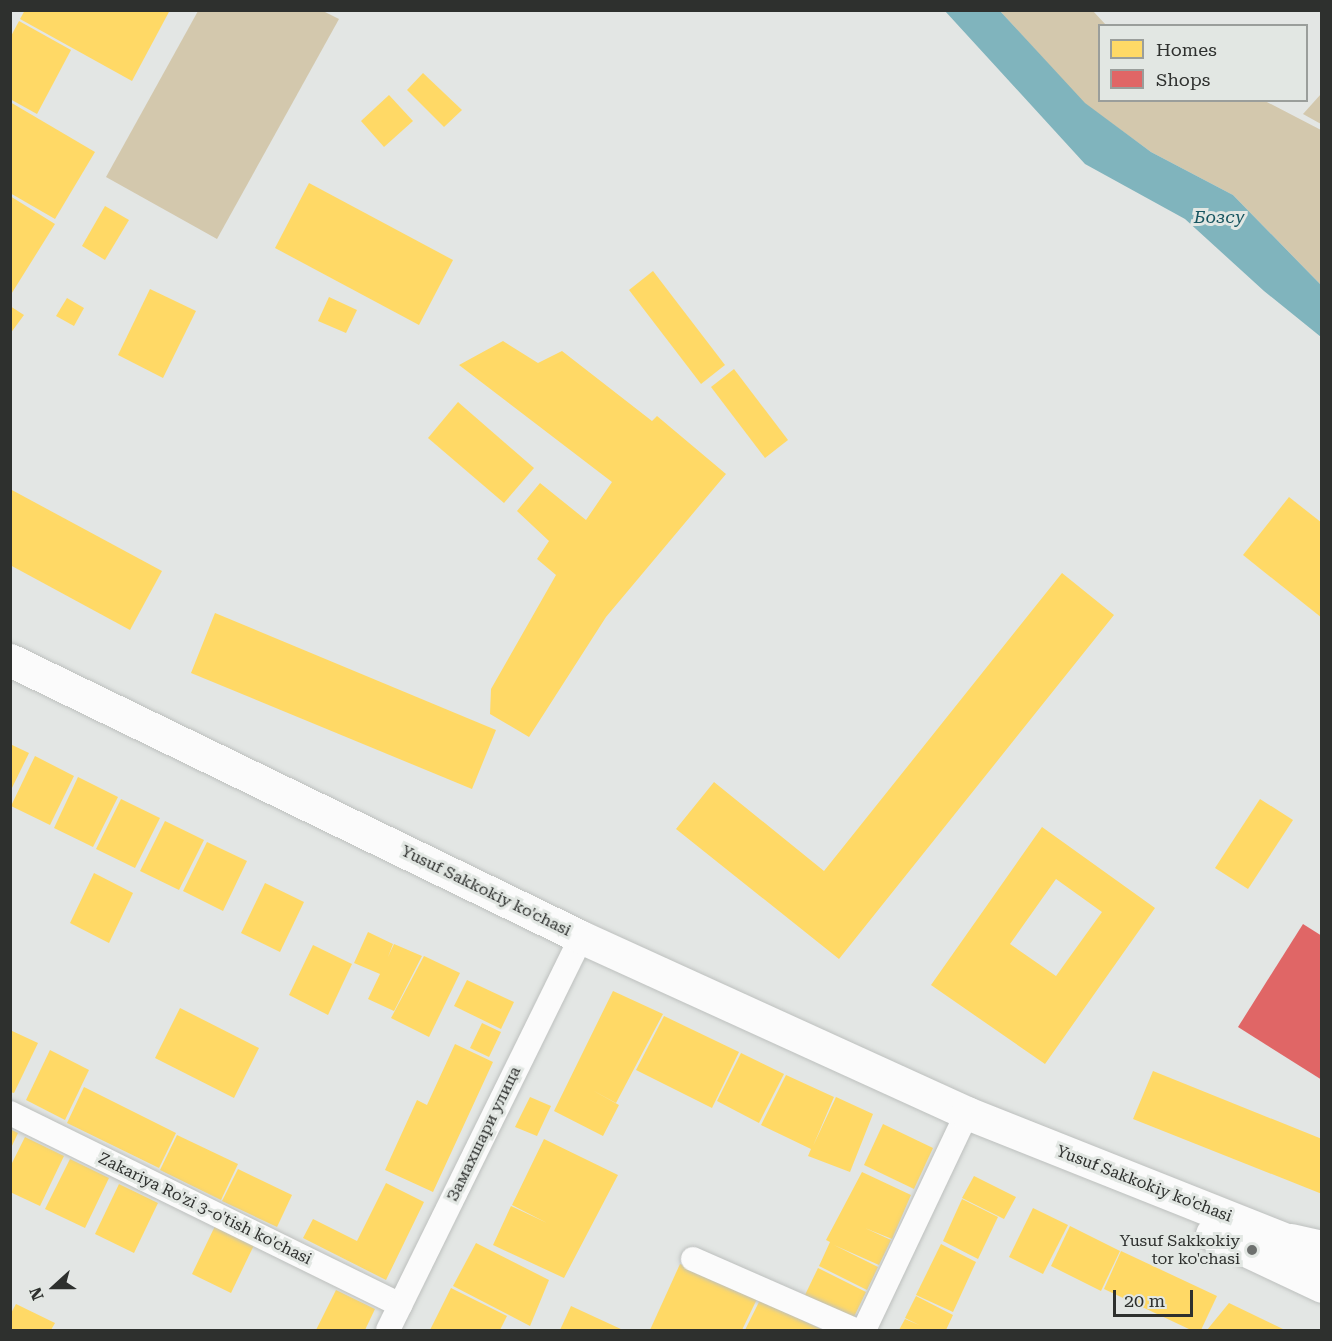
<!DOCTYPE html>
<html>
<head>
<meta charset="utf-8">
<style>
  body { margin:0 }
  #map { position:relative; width:1332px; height:1341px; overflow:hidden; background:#e3e6e4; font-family:"Roboto Serif",serif }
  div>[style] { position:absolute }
  .green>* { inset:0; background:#d3c8ad }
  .water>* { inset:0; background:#80b4bd }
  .homes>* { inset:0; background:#ffd966 }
  .shops>* { inset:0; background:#e06666 }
  .roads { filter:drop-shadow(0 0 2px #bdc0be) drop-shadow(0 0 2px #bdc0be) }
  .minor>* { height:24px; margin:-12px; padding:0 12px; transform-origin:12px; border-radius:12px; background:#fbfbfb }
  .secondary>* { height:33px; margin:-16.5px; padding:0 16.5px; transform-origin:16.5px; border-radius:16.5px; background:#fbfbfb }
  .primary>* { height:33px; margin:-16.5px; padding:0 16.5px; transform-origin:16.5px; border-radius:16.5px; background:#fbfbfb }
  .dots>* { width:16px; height:16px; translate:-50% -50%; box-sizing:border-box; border:3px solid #e2e7e3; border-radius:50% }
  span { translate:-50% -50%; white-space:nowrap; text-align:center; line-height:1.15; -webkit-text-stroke:6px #e2e7e3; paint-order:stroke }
  .street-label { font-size:16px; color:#2e302e }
  .poi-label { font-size:16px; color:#2e302e }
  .right { translate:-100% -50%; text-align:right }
  .water-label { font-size:18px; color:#175560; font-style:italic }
  .frame { position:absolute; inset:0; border:12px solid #2e302e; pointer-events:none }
  .legend { position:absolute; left:1098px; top:24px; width:210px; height:78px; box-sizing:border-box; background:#e2e7e3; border:2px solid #9a9e9b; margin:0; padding:8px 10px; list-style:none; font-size:18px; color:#2e302e }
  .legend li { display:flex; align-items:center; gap:12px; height:30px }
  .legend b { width:30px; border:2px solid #9a9e9b }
  .north { position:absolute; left:24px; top:1257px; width:60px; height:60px; -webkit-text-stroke:4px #e2e7e3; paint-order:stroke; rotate:249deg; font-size:16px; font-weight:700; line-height:24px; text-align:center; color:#2e302e }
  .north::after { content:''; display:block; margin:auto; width:21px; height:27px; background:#2e302e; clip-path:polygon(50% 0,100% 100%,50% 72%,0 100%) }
  .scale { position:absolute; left:1113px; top:1290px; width:80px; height:27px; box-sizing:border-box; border:3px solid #2e302e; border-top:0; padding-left:8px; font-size:18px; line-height:21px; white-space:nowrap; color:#2e302e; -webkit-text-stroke:4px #e2e7e3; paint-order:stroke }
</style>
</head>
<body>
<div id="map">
  <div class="green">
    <div style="clip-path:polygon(198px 11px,323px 11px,339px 19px,217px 239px,106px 177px)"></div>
    <div style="clip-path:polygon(1000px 11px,1093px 11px,1106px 25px,1100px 26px,1100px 100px,1265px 101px,1321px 130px,1321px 285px,1233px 195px,1151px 152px,1084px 103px)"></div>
    <div style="clip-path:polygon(1321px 94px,1321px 124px,1303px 114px)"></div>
  </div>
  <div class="water">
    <div style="clip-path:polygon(945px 11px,1000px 11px,1085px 103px,1151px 152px,1233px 195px,1321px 285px,1321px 337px,1264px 291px,1185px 219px,1085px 164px)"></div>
  </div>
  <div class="homes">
    <div style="clip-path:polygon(25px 10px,170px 10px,132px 81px,20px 19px)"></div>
    <div style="clip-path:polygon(19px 21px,71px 50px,37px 114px,10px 99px,10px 38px)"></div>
    <div style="clip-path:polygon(423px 73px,462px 110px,444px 127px,407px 90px)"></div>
    <div style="clip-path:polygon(389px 95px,413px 121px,384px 147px,361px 121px)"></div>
    <div style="clip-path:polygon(10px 102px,95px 152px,55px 219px,10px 193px)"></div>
    <div style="clip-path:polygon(309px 183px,453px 260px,419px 325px,275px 248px)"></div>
    <div style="clip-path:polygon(10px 196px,55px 224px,10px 296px)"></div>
    <div style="clip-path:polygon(105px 206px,129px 220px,105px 260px,82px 246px)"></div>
    <div style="clip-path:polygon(653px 271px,725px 365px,701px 384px,629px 290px)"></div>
    <div style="clip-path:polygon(150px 289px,196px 311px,163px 378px,118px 355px)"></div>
    <div style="clip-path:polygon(329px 297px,357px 310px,346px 333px,318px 321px)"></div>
    <div style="clip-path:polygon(67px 298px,84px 308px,74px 326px,56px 316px)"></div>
    <div style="clip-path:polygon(10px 306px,24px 315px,10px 334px)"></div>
    <div style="clip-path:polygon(503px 341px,538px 363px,562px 351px,652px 421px,657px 416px,726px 474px,606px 617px,529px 737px,490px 714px,491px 689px,556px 575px,537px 559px,549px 541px,517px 511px,540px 483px,586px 520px,612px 482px,459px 365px)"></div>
    <div style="clip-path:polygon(734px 369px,788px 440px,765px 458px,711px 387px)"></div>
    <div style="clip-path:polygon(458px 402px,534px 468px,504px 503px,428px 438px)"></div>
    <div style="clip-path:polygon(10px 489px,162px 571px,130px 630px,10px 565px)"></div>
    <div style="clip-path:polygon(1289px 497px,1322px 523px,1322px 618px,1243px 555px)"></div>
    <div style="clip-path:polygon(1062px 573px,1114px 615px,839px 959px,676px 829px,714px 782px,824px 871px)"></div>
    <div style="clip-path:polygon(215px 613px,496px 730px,472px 789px,191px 673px)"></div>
    <div style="clip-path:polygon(10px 744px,29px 753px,10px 792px)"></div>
    <div style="clip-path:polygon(35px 756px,74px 776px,50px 825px,11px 806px)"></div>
    <div style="clip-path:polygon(78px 777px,118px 797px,93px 847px,54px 828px)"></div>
    <div style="clip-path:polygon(121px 799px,160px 818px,135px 868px,96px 849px)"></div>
    <div style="clip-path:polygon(1260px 799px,1293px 820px,1248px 889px,1215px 868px)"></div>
    <div style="clip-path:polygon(165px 821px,204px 840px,179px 890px,140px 871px)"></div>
    <div style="clip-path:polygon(evenodd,1042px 827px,1155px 908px,1045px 1064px,931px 985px,1042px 827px,1056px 879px,1102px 912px,1056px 976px,1010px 944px,1056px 879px)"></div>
    <div style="clip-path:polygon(207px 842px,247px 861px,223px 911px,183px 891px)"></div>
    <div style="clip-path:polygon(94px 873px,133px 893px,109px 943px,70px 923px)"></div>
    <div style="clip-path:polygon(265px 883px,304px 902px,280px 952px,241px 933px)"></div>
    <div style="clip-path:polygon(368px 932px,393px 944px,388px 957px,394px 944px,422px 956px,394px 1011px,368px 999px,380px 974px,354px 963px)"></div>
    <div style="clip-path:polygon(313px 945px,352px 964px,328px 1015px,289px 995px)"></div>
    <div style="clip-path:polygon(424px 956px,460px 973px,429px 1037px,391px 1018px)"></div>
    <div style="clip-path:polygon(467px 980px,514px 1002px,501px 1029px,454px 1006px)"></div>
    <div style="clip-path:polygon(613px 991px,663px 1014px,616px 1103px,592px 1090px,619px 1105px,603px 1136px,554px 1111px)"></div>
    <div style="clip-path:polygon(180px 1008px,259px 1048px,234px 1098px,155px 1058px)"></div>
    <div style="clip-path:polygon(664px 1016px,739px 1052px,712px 1108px,636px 1070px)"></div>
    <div style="clip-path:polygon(482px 1023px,501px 1032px,489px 1057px,470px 1048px)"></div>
    <div style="clip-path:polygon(10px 1030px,38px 1043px,14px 1093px,10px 1092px)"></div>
    <div style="clip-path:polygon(455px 1044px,493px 1062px,433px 1192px,385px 1170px,417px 1100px,427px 1105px)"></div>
    <div style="clip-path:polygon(50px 1050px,89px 1070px,65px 1120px,26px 1100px)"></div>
    <div style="clip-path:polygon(741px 1053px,784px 1074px,759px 1123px,717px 1101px)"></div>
    <div style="clip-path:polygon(1153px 1071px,1322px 1139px,1322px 1194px,1133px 1119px)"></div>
    <div style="clip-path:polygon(786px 1075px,834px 1097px,813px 1146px,836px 1097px,873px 1114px,850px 1172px,808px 1156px,811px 1149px,761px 1125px)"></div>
    <div style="clip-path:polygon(84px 1087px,176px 1133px,159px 1168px,67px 1123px)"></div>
    <div style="clip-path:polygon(530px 1097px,551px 1106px,537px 1136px,515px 1127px)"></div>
    <div style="clip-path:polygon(883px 1124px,933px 1148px,914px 1189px,864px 1165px)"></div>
    <div style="clip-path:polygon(10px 1129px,18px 1133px,10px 1150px)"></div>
    <div style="clip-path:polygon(177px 1135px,238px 1164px,221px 1200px,160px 1170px)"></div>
    <div style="clip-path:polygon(25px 1137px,64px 1156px,40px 1206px,10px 1192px,10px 1167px)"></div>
    <div style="clip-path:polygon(544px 1139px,618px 1175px,564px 1278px,493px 1245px,511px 1206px,547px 1223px,512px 1205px)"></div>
    <div style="clip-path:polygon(70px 1159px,109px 1178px,85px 1228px,45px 1209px)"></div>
    <div style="clip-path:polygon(238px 1169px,292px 1195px,277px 1227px,222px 1201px)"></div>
    <div style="clip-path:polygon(862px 1172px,911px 1195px,892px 1239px,865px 1228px,891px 1240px,879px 1265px,834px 1245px,878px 1267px,867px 1290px,819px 1266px,830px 1242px,826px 1240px)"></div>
    <div style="clip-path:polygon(974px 1176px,1016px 1197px,1004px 1219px,962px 1198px)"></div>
    <div style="clip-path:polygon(386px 1183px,424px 1202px,386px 1280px,303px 1238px,313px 1219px,357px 1241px)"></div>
    <div style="clip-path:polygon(119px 1184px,158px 1203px,134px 1253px,95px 1234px)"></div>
    <div style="clip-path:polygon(962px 1199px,998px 1217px,978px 1259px,943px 1241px)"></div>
    <div style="clip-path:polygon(1033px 1208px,1068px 1225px,1043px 1274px,1009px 1257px)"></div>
    <div style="clip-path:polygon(216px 1224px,255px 1243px,231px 1293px,192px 1274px)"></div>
    <div style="clip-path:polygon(1070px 1226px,1120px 1251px,1101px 1291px,1051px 1266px)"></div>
    <div style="clip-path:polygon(476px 1243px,549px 1280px,530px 1326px,453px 1286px)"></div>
    <div style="clip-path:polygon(941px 1244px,976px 1262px,953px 1312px,916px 1295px)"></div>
    <div style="clip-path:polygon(1121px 1251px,1217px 1296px,1201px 1330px,1191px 1330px,1104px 1289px)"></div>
    <div style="clip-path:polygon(680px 1264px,757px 1299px,742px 1330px,650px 1330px)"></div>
    <div style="clip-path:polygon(818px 1268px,866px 1292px,852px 1321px,804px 1297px)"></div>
    <div style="clip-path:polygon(451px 1288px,507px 1316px,500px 1330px,430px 1330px)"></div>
    <div style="clip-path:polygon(336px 1290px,375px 1309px,365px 1330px,316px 1330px)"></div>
    <div style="clip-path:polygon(916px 1296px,953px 1315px,946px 1330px,899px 1330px,905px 1319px,919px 1325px,905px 1318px)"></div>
    <div style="clip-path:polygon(760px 1300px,823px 1330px,745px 1330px)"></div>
    <div style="clip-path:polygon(1229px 1303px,1285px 1330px,1207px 1330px)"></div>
    <div style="clip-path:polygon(16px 1304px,55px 1323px,51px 1330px,10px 1330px,10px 1315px)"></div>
    <div style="clip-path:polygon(571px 1306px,623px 1330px,560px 1330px)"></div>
  </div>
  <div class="shops">
    <div style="clip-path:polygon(1303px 924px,1322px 936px,1322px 1080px,1238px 1027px)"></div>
  </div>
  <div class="roads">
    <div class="minor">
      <div style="left:10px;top:1113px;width:435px;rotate:26.2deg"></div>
      <div style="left:693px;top:1259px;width:177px;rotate:23.7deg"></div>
      <div style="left:388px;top:1330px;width:438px;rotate:-63.8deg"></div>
      <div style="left:864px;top:1330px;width:240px;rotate:-64.6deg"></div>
    </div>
    <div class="secondary">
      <div style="left:10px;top:660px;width:635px;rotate:25.88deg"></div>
      <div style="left:581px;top:937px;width:424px;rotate:24.5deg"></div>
      <div style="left:967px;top:1113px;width:377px;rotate:21.7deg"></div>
      <div style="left:1212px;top:1234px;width:122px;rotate:25.3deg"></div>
    </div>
    <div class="primary">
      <div style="left:1291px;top:1240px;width:32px;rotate:13deg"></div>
    </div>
  </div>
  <div class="dots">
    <div style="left:1252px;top:1250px;background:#6d706e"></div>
  </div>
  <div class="street-label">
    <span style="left:486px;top:891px;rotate:26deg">Yusuf Sakkokiy ko'chasi</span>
    <span style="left:484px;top:1134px;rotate:-64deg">Замахшари улица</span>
    <span style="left:1144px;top:1184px;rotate:21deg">Yusuf Sakkokiy ko'chasi</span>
    <span style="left:205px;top:1209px;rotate:26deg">Zakariya Ro'zi 3-o'tish ko'chasi</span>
  </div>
  <div class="poi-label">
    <span class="right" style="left:1240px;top:1250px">Yusuf Sakkokiy<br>tor ko'chasi</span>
  </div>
  <div class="water-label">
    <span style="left:1219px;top:217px">Бозсу</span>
  </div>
  <div class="frame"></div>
  <ul class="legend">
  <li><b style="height:16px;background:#ffd966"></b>Homes</li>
  <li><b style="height:16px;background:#e06666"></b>Shops</li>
  </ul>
  <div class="north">N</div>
  <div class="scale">20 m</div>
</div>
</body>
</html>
